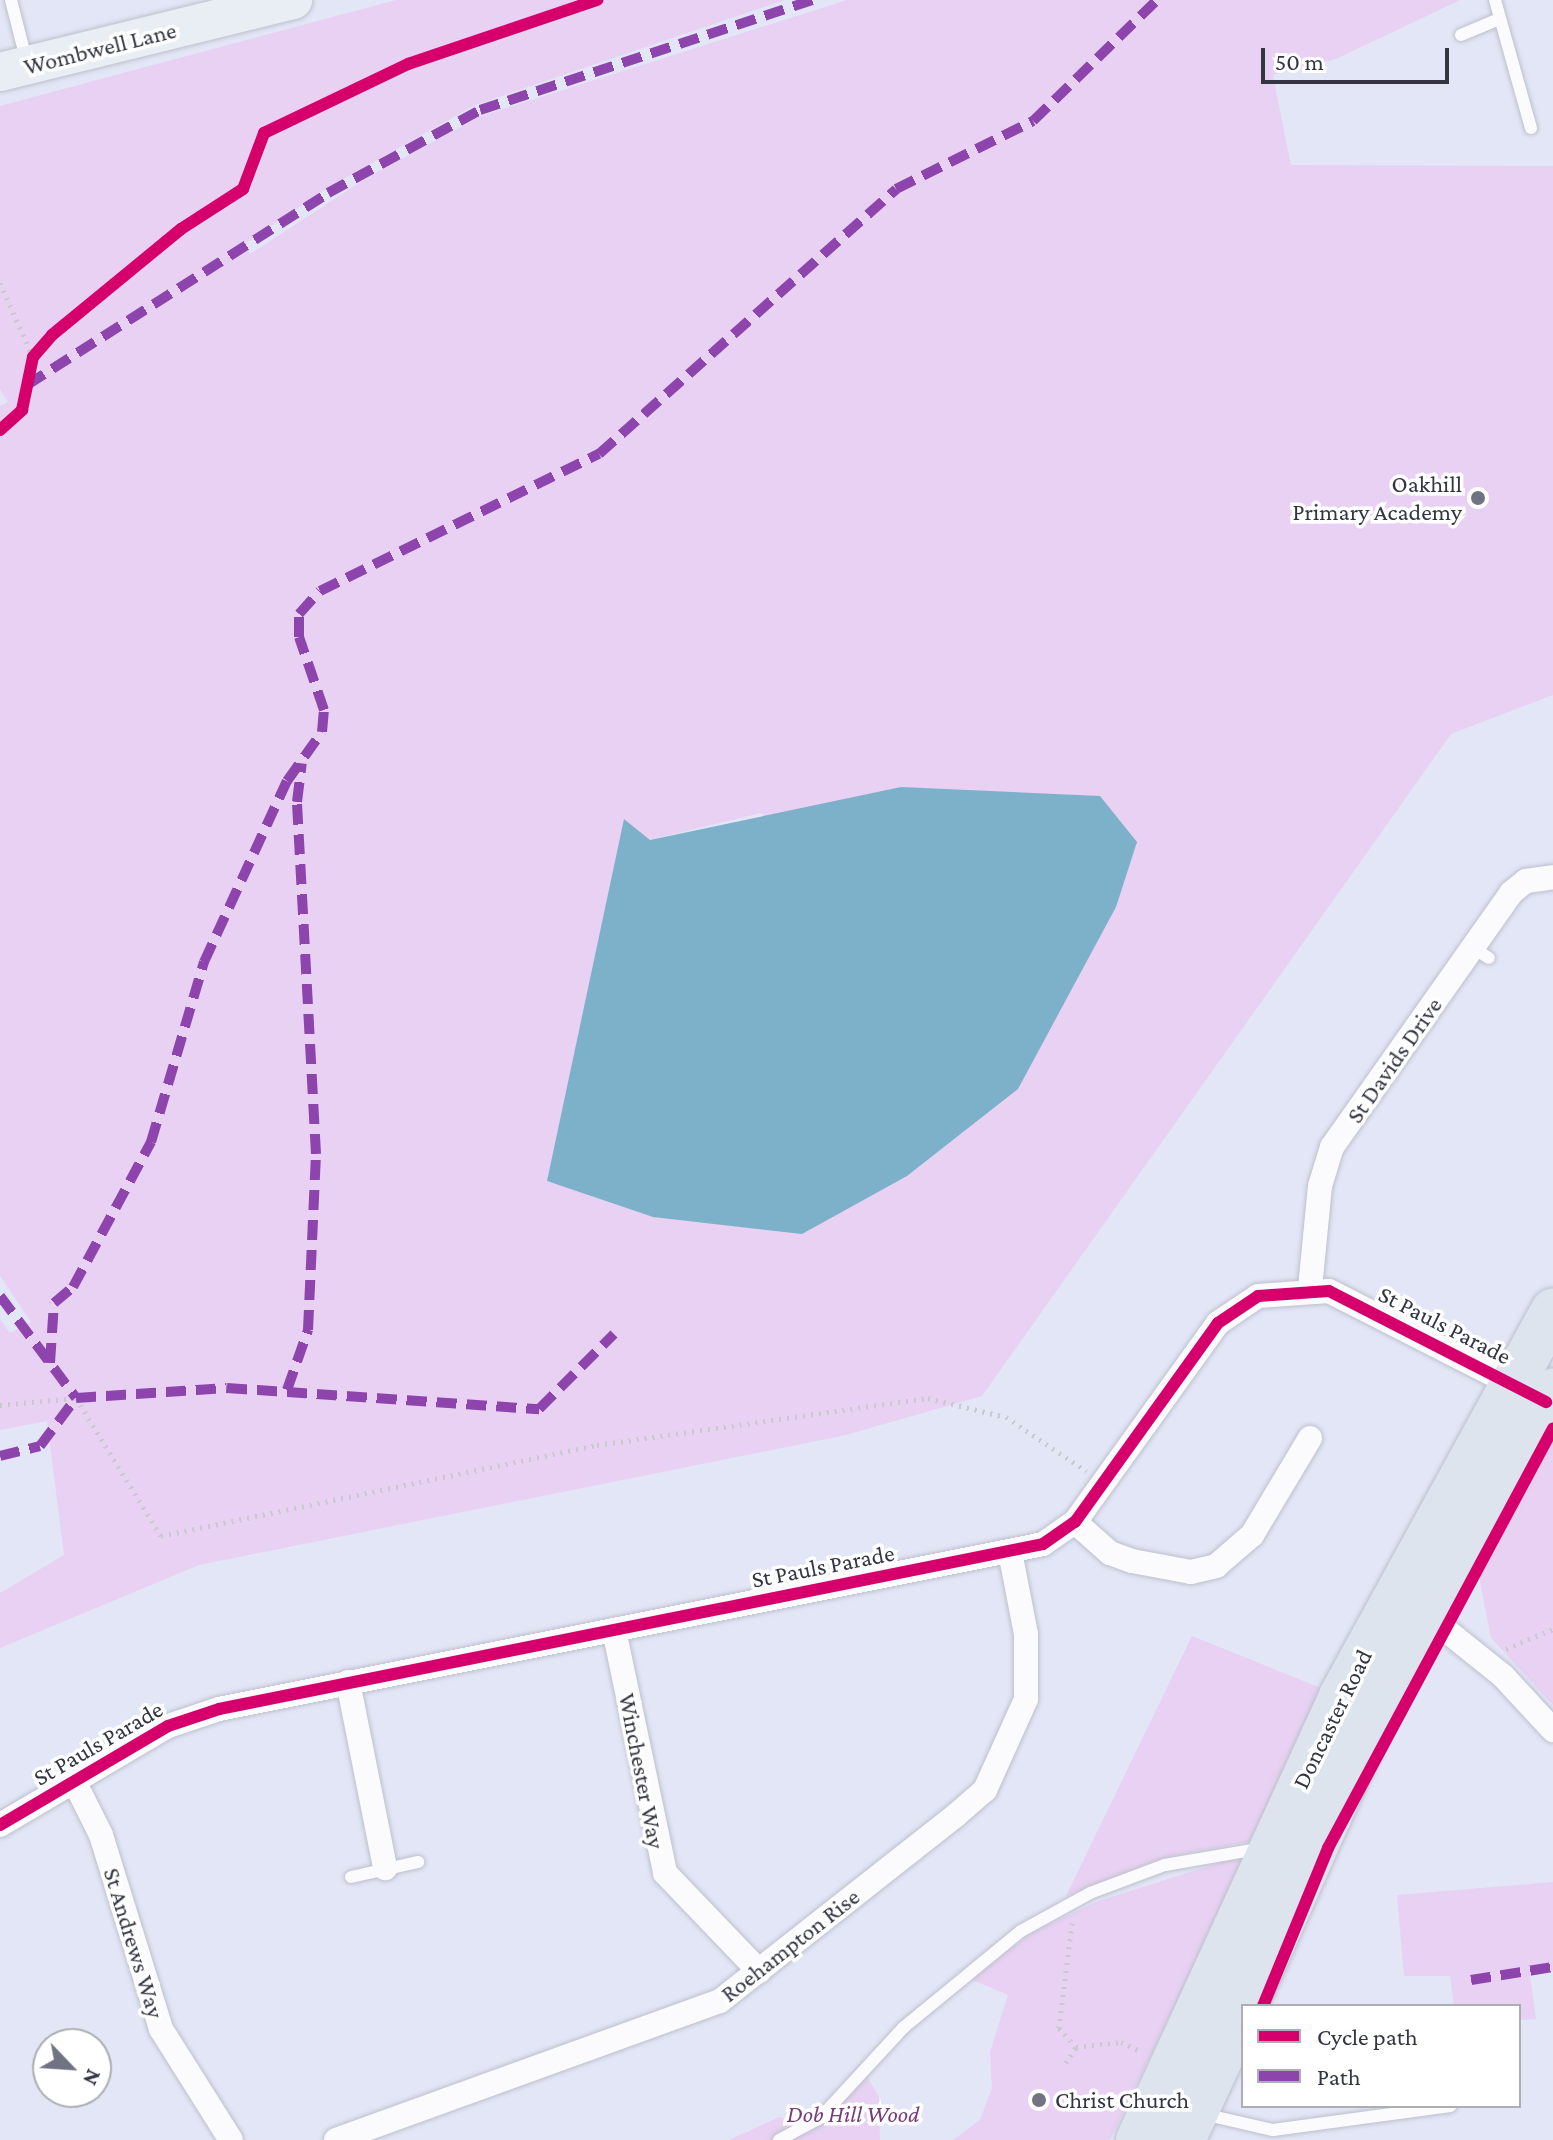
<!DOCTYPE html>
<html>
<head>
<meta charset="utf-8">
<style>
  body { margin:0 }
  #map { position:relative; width:1553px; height:2140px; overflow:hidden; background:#e3e6f6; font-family:"Crimson Pro",serif }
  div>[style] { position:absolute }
  .green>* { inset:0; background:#e8d1f2 }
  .water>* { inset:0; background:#7db1ca }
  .path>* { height:5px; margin-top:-2.5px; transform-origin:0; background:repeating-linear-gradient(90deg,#c8cacf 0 2px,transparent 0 8px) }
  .roads { filter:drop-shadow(0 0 2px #bdc0cd) drop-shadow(0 0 2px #bdc0cd) }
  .lane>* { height:12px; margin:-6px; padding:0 6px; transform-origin:6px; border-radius:6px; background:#fbfbfe }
  .street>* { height:24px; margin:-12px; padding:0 12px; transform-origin:12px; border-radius:12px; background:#fbfbfe }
  .primary>* { height:38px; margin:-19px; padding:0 19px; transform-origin:19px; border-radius:19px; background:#e9eef4 }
  .highway>* { height:44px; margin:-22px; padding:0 22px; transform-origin:22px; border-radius:22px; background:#dde4ee }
  .quiet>* { height:10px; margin-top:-5px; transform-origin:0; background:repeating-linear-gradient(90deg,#8e44ad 0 20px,transparent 0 30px) }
  .cycleway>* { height:12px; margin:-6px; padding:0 6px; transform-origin:6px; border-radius:6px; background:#d6006c }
  .dots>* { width:22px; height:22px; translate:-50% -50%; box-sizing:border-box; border:4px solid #fff; border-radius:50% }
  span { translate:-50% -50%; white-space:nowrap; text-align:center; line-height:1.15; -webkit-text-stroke:7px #fff; paint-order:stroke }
  .street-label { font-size:24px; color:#333543 }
  .poi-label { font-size:24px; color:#333543 }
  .right { translate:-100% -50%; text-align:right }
  .left { translate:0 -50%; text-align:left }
  .park-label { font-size:24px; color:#763d78; font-style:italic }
  .legend { position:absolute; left:1241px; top:2004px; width:280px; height:104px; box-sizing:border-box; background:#fff; border:2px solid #adaeb4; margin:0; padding:10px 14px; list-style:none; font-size:24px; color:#333543 }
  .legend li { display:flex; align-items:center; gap:16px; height:40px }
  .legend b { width:40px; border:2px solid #adaeb4 }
  .north { position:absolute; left:32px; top:2028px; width:80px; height:80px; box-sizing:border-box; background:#fff; border:2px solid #adaeb4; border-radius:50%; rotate:115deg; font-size:22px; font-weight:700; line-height:32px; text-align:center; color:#333543 }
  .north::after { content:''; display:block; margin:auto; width:28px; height:36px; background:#717382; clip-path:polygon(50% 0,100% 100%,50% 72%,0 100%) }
  .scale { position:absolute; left:1261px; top:48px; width:188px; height:36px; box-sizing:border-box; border:4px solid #333543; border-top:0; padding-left:10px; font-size:24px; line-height:28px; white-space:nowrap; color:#333543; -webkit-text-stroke:6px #fff; paint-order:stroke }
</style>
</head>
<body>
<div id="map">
  <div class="green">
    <div style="clip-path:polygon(evenodd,396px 0,785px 0,475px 105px,326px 189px,246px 243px,250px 254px,368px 177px,481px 116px,847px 0,1460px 0,1336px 59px,1273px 75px,1291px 165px,1553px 166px,1553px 695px,1451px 734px,982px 1396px,846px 1435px,199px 1565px,0 1648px,0 1593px,64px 1555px,47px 1421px,0 1430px,0 1319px,10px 1333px,31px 1322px,0 1276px,0 406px,8px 402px,0 389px,0 106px,396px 0,761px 813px,1018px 1089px,907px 1176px,802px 1233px,548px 1182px,591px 999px,649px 840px,761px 813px)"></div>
    <div style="clip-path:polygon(1553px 1439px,1553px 1705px,1491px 1638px,1478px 1571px)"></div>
    <div style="clip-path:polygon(1192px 1636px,1321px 1688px,1252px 1841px,1165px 1858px,1066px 1896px)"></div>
    <div style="clip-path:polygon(1237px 1857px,1245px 1859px,1110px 2140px,953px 2140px,980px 2120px,992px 2088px,990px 2052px,1008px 1995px,970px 1979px,1033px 1932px,1096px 1902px)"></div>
    <div style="clip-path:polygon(1553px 1882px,1553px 1971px,1530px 1976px,1536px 2019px,1519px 2020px,1519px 2006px,1454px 2006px,1450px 1976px,1404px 1976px,1397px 1895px)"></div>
    <div style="clip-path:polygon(860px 2064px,879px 2097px,880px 2140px,729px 2140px,779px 2117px,800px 2123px,817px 2114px)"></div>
  </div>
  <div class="water">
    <div style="clip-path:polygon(901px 787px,1100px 796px,1137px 842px,1116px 907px,1018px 1089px,907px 1176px,802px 1234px,653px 1217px,547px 1181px,624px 819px,650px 840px)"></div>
  </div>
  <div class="path">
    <div style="left:560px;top:13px;width:15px;rotate:-58deg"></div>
    <div style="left:0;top:283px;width:81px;rotate:66deg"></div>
    <div style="left:0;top:1405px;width:76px;rotate:-5.3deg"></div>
    <div style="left:76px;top:1398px;width:162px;rotate:58.4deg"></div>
    <div style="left:161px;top:1536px;width:445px;rotate:-11.8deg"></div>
    <div style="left:597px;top:1445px;width:334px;rotate:-8.1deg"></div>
    <div style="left:928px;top:1398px;width:80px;rotate:13.7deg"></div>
    <div style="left:1006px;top:1417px;width:97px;rotate:34deg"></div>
    <div style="left:1506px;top:1649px;width:51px;rotate:-23.1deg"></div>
    <div style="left:1072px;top:1923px;width:106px;rotate:97.1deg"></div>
    <div style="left:1059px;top:2028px;width:25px;rotate:48deg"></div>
    <div style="left:1066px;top:2063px;width:19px;rotate:-58deg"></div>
    <div style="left:1076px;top:2047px;width:45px;rotate:-6.3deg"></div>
    <div style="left:1121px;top:2042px;width:23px;rotate:25deg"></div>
  </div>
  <div class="roads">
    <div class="lane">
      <div style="left:11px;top:0;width:65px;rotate:75.7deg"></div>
      <div style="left:1495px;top:0;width:133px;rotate:74.3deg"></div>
      <div style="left:1461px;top:35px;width:41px;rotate:-22.8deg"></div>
      <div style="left:1472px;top:947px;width:20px;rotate:33deg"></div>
      <div style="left:351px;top:1877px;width:69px;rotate:-12.6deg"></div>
      <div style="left:1203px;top:2114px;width:72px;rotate:12.9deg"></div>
      <div style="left:1273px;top:2130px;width:179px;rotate:-7.7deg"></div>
      <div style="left:779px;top:2140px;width:47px;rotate:-28.2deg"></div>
      <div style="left:820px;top:2118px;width:124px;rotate:-47.3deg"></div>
      <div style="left:904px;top:2027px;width:151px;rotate:-39.4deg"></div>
      <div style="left:1021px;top:1931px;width:79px;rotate:-28.8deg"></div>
      <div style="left:1090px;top:1893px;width:80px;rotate:-20.5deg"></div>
      <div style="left:1165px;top:1865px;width:99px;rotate:-9.8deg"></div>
    </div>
    <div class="street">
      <div style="left:1310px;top:1288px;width:102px;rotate:-84.4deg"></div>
      <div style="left:1320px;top:1186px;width:41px;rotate:-72.9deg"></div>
      <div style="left:1332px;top:1147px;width:311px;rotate:-54.8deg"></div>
      <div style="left:1511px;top:893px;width:19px;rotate:-39deg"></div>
      <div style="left:1526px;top:881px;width:27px;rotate:-8deg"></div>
      <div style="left:1075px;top:1522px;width:47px;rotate:41.5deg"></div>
      <div style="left:1110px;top:1553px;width:23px;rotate:20deg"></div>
      <div style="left:1132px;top:1561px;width:60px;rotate:10.6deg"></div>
      <div style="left:1191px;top:1572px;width:26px;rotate:-13deg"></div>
      <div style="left:1216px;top:1566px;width:48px;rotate:-40.7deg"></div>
      <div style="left:1252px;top:1535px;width:113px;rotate:-59.1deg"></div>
      <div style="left:1422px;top:1611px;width:104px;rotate:38.7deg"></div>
      <div style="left:1503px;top:1676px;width:74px;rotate:47.2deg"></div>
      <div style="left:614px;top:1630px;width:248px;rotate:78.1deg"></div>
      <div style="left:665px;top:1873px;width:136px;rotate:46.2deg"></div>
      <div style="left:348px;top:1682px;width:190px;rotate:78.7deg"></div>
      <div style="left:74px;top:1781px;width:60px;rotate:63.4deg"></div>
      <div style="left:101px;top:1835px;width:203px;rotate:72.8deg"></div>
      <div style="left:161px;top:2029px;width:131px;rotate:57.8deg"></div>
      <div style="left:0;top:1825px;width:195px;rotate:-30.5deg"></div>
      <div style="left:168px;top:1726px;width:54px;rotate:-18.4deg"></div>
      <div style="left:219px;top:1709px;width:840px;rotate:-11.32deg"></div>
      <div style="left:1043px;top:1544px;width:39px;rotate:-35deg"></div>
      <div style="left:1075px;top:1522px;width:245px;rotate:-54.3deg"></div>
      <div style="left:1218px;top:1323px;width:48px;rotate:-34deg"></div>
      <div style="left:1258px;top:1296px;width:71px;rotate:-4deg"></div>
      <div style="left:1329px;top:1291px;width:216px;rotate:27deg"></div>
      <div style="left:336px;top:2140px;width:408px;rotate:-19.9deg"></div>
      <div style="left:720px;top:2001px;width:299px;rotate:-38.2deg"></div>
      <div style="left:955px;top:1816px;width:40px;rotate:-41deg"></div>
      <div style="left:985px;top:1790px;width:100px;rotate:-65.7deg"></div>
      <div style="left:1026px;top:1699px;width:65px;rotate:-90deg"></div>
      <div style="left:1026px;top:1634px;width:84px;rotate:-101deg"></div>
    </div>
    <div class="primary">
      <div style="left:0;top:72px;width:302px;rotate:-13.8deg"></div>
    </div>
    <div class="highway">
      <div style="left:1245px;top:2006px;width:325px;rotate:-66deg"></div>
      <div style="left:1377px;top:1709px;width:364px;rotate:-61.1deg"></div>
      <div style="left:1138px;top:2140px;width:488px;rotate:-65.4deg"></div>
      <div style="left:1341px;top:1696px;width:440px;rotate:-61.2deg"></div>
      <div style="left:1183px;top:2140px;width:143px;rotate:-65.2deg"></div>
    </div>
  </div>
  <div class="quiet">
    <div style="left:27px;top:385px;width:357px;rotate:-32.5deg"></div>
    <div style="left:328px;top:193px;width:173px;rotate:-28.6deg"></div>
    <div style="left:480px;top:110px;width:350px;rotate:-18.3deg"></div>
    <div style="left:0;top:1296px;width:127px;rotate:53.3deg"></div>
    <div style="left:50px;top:1363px;width:60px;rotate:-86.2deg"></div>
    <div style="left:54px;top:1303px;width:25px;rotate:-40deg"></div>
    <div style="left:73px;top:1287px;width:165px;rotate:-61.7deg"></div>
    <div style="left:151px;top:1142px;width:188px;rotate:-73.6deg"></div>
    <div style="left:204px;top:962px;width:199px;rotate:-65.4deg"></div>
    <div style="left:287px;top:781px;width:60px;rotate:-54.5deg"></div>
    <div style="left:322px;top:732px;width:22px;rotate:-85deg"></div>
    <div style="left:324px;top:710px;width:77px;rotate:-108.9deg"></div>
    <div style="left:299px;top:637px;width:23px;rotate:-90deg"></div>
    <div style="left:299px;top:614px;width:31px;rotate:-48deg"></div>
    <div style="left:320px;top:591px;width:311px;rotate:-26.2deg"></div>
    <div style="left:599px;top:454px;width:398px;rotate:-41.7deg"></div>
    <div style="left:896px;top:189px;width:153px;rotate:-26.4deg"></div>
    <div style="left:1033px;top:121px;width:173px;rotate:-44.3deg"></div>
    <div style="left:287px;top:1390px;width:64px;rotate:-70.7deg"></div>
    <div style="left:308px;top:1330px;width:176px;rotate:-87.4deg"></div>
    <div style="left:316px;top:1154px;width:353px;rotate:-93.1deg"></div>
    <div style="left:297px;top:802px;width:39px;rotate:-83deg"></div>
    <div style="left:76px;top:1398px;width:151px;rotate:-3.8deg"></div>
    <div style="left:227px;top:1388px;width:313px;rotate:3.9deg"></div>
    <div style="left:539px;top:1409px;width:106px;rotate:-45deg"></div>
    <div style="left:0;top:1456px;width:41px;rotate:-14deg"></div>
    <div style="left:40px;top:1446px;width:60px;rotate:-53.1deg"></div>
    <div style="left:1471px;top:1980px;width:83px;rotate:-9deg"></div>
  </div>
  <div class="cycleway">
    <div style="left:0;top:430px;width:30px;rotate:-42deg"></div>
    <div style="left:22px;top:410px;width:54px;rotate:-78.3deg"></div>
    <div style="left:33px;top:357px;width:29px;rotate:-49deg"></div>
    <div style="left:52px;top:335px;width:167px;rotate:-39.4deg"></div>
    <div style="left:181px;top:229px;width:74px;rotate:-32.8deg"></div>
    <div style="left:243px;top:189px;width:60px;rotate:-69.4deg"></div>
    <div style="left:264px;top:133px;width:160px;rotate:-25.6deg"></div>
    <div style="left:408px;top:64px;width:200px;rotate:-18.7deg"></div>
    <div style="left:0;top:1825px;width:195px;rotate:-30.5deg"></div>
    <div style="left:168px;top:1726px;width:54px;rotate:-18.4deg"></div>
    <div style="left:219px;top:1709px;width:840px;rotate:-11.32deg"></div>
    <div style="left:1043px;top:1544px;width:39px;rotate:-35deg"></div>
    <div style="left:1075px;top:1522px;width:245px;rotate:-54.3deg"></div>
    <div style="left:1218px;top:1323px;width:48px;rotate:-34deg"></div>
    <div style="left:1258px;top:1296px;width:71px;rotate:-4deg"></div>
    <div style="left:1329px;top:1291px;width:244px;rotate:27.1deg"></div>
    <div style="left:1263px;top:2006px;width:171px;rotate:-67.6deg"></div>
    <div style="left:1328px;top:1848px;width:476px;rotate:-61.8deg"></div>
  </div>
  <div class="dots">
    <div style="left:1478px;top:498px;background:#717382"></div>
    <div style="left:1039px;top:2100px;background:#717382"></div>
  </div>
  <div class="street-label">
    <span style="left:100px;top:48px;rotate:-14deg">Wombwell Lane</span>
    <span style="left:1394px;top:1060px;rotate:-55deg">St Davids Drive</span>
    <span style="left:1445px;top:1325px;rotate:27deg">St Pauls Parade</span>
    <span style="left:823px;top:1566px;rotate:-11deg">St Pauls Parade</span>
    <span style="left:1332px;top:1719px;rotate:-64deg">Doncaster Road</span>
    <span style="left:98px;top:1743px;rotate:-30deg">St Pauls Parade</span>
    <span style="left:642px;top:1771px;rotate:79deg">Winchester Way</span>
    <span style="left:134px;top:1943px;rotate:73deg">St Andrews Way</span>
    <span style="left:790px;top:1945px;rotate:-38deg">Roehampton Rise</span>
  </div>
  <div class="poi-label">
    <span class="right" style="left:1462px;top:498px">Oakhill<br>Primary Academy</span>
    <span class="left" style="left:1055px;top:2100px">Christ Church</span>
  </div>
  <div class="park-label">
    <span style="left:853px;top:2114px">Dob Hill Wood</span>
  </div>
  <ul class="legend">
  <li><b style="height:10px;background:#d6006c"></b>Cycle path</li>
  <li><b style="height:10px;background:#8e44ad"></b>Path</li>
  </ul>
  <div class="north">N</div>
  <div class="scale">50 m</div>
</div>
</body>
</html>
